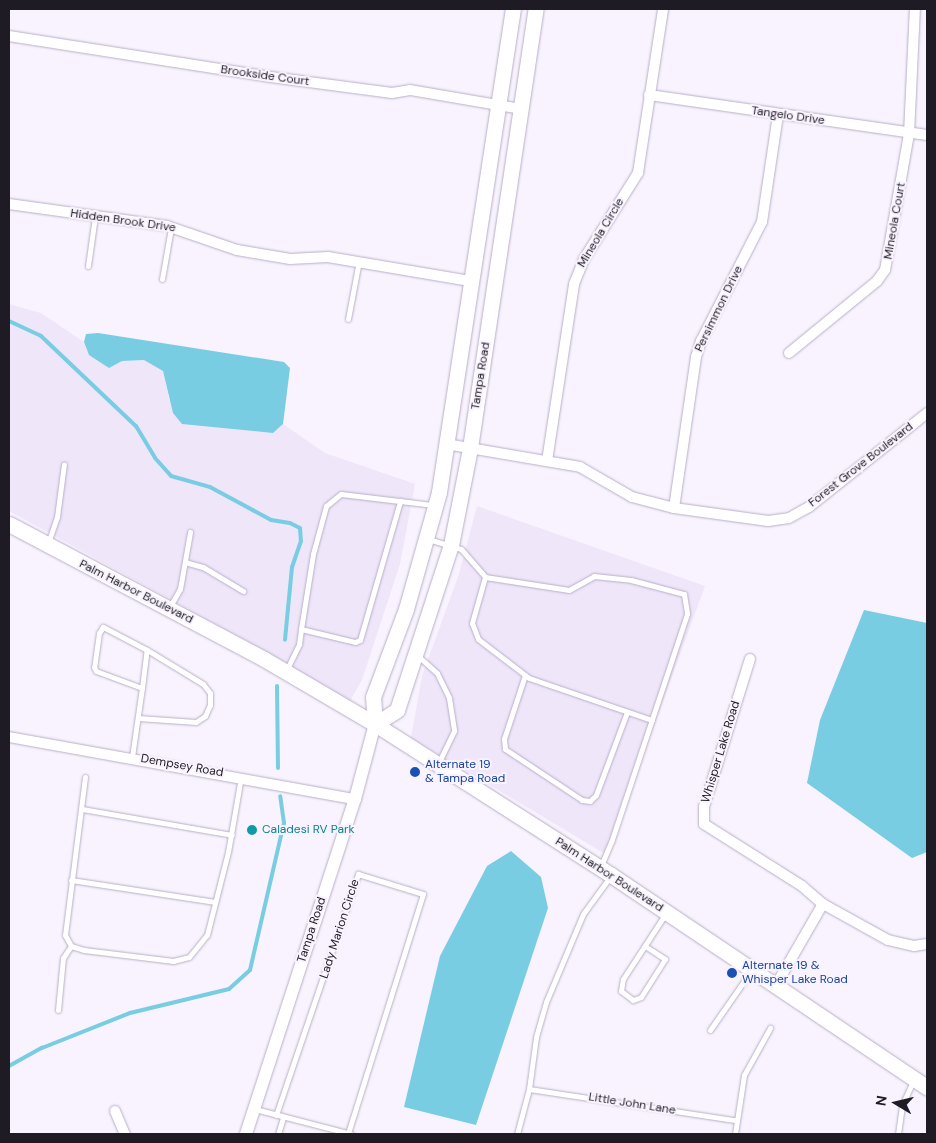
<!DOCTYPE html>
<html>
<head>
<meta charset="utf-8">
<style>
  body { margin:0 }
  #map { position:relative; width:936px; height:1143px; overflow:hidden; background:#f8f3fe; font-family:"DM Sans",sans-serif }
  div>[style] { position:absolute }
  .built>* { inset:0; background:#efe6fa }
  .water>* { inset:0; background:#78cde3 }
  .stream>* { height:4px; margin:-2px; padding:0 2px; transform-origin:2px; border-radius:2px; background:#78cde3 }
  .roads { filter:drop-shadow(0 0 1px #b9aec7) drop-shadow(0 0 1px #b9aec7) }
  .service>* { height:5px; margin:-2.5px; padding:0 2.5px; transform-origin:2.5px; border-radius:2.5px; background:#fff }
  .minor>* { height:10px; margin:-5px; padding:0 5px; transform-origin:5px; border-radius:5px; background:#fff }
  .tertiary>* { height:12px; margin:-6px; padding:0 6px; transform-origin:6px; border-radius:6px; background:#fff }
  .secondary>* { height:15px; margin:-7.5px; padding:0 7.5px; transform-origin:7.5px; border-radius:7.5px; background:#fff }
  .dots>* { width:14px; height:14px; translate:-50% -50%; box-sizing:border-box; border:2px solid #f8f3fe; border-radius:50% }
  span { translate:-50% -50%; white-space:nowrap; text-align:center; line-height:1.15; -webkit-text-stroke:4px #f8f3fe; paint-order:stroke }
  .street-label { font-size:12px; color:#1f1b24 }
  .transit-label { font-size:12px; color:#164399 }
  .left { translate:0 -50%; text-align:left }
  .culture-label { font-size:12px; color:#0d838f }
  .frame { position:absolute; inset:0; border:10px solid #1f1b24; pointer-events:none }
  .north { position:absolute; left:871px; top:1078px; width:50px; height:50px; -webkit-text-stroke:4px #f8f3fe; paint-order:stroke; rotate:279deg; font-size:14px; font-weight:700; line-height:20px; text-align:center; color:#1f1b24 }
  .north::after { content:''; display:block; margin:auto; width:18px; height:22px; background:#1f1b24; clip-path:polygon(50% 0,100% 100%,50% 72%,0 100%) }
</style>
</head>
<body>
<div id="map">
  <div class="built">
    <div style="clip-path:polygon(9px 304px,41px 313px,84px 342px,89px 355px,122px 361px,145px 360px,163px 371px,169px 399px,273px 433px,283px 424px,325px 453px,415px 484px,400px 564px,362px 680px,350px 701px,270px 654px,9px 511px)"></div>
    <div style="clip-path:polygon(477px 506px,705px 586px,607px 855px,411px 738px,422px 676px,459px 574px)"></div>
  </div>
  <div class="water">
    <div style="clip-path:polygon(98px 333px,284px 362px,290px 368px,283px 424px,273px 433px,182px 424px,173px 413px,163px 371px,144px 360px,122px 361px,109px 368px,89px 355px,84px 342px,86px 334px)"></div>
    <div style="clip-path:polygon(864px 610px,927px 623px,927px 852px,912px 858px,807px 783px,820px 720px)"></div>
    <div style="clip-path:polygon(511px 851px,541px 877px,548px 908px,476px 1125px,404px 1107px,440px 956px,487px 866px)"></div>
  </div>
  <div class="stream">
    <div style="left:9px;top:321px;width:35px;rotate:25deg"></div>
    <div style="left:41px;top:336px;width:131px;rotate:43.5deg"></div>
    <div style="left:136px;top:426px;width:37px;rotate:59deg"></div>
    <div style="left:155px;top:458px;width:24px;rotate:48deg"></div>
    <div style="left:171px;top:476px;width:41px;rotate:15.8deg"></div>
    <div style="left:210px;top:487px;width:69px;rotate:28.4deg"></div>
    <div style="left:271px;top:520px;width:19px;rotate:9deg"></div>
    <div style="left:290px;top:523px;width:11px;rotate:27deg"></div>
    <div style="left:300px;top:528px;width:13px;rotate:86deg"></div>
    <div style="left:301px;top:541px;width:28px;rotate:109deg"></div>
    <div style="left:292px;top:567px;width:73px;rotate:95.5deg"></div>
    <div style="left:277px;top:686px;width:82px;rotate:89.3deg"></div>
    <div style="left:9px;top:1066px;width:38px;rotate:-29deg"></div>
    <div style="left:42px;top:1048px;width:95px;rotate:-21.7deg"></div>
    <div style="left:130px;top:1013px;width:102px;rotate:-13.6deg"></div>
    <div style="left:229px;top:989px;width:28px;rotate:-42deg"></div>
    <div style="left:250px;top:970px;width:151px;rotate:-77deg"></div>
    <div style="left:284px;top:823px;width:27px;rotate:-98deg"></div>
  </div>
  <div class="roads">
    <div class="service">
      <div style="left:88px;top:266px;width:50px;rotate:-82deg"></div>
      <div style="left:162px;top:279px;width:52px;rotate:-80deg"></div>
      <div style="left:348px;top:319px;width:59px;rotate:-79.3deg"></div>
      <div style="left:428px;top:539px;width:34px;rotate:17deg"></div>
      <div style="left:461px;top:549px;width:37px;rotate:49deg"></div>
      <div style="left:485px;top:577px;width:85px;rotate:8.8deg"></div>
      <div style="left:569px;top:590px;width:29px;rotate:-29deg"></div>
      <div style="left:594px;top:576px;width:37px;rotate:6deg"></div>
      <div style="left:631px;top:580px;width:55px;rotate:14.8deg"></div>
      <div style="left:684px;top:594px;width:20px;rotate:81deg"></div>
      <div style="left:687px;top:614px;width:240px;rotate:108.4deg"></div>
      <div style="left:611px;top:842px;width:25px;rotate:113deg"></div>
      <div style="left:48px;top:543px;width:28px;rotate:-71deg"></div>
      <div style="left:57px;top:517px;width:53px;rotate:-82.5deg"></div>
      <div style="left:185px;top:562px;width:19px;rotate:16deg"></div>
      <div style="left:203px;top:567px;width:47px;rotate:31deg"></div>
      <div style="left:485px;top:577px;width:48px;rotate:105.8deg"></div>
      <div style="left:472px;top:623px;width:17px;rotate:69deg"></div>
      <div style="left:478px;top:639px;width:64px;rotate:37.4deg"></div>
      <div style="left:529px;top:678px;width:130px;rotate:18.9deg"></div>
      <div style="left:169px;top:608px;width:22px;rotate:-60deg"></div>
      <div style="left:180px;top:589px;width:58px;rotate:-80deg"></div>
      <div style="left:301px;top:629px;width:76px;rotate:-80.9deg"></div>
      <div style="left:313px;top:554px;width:50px;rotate:-74.8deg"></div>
      <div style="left:326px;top:506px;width:19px;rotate:-39deg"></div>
      <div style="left:341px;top:494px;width:59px;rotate:6.8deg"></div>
      <div style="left:418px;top:656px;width:25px;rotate:42deg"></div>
      <div style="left:437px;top:673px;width:28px;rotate:64deg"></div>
      <div style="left:449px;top:698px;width:33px;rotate:81deg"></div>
      <div style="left:454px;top:731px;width:34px;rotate:116deg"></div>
      <div style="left:286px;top:671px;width:30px;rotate:-64deg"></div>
      <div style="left:299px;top:644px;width:15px;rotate:-82deg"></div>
      <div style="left:301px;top:629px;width:56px;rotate:13.5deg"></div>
      <div style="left:355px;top:642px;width:5px;rotate:-22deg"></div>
      <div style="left:360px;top:640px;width:145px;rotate:-73.9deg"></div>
      <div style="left:400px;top:501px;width:34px;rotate:7deg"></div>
      <div style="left:525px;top:675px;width:67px;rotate:108.2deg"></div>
      <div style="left:504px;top:739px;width:10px;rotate:84deg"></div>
      <div style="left:505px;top:749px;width:92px;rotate:33.5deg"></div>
      <div style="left:582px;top:800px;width:8px;rotate:7deg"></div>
      <div style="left:590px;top:801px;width:8px;rotate:-45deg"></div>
      <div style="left:596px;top:795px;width:89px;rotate:-69.5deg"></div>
      <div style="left:138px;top:718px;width:58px;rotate:3.9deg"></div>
      <div style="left:196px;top:722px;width:11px;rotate:-34deg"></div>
      <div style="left:205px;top:716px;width:12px;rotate:-66deg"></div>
      <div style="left:210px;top:705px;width:12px;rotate:-90deg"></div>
      <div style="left:210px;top:693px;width:11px;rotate:-128deg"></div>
      <div style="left:203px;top:684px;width:66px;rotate:-148.7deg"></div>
      <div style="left:132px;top:757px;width:70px;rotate:-81.8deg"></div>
      <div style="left:142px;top:688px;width:38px;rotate:-83deg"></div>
      <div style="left:147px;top:650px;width:50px;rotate:-152.4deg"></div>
      <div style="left:103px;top:627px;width:7px;rotate:124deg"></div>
      <div style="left:99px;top:633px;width:34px;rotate:98deg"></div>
      <div style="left:94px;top:667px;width:4px;rotate:63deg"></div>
      <div style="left:96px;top:671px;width:49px;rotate:20.3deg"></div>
      <div style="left:85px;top:777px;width:159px;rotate:97.2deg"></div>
      <div style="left:65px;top:935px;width:13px;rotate:61deg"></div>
      <div style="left:71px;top:946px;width:14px;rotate:17deg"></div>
      <div style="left:84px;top:950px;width:90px;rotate:7deg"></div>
      <div style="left:173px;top:961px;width:16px;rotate:-14deg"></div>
      <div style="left:189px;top:957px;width:28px;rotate:-51deg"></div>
      <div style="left:207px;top:935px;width:86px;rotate:-75.8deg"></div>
      <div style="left:228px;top:852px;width:76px;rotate:-80.2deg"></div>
      <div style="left:82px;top:809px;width:152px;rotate:9.8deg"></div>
      <div style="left:71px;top:880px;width:146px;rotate:8.7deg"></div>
      <div style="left:645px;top:946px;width:24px;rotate:33deg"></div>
      <div style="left:665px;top:959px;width:45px;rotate:122.3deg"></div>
      <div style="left:641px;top:997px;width:9px;rotate:159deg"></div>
      <div style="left:633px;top:1000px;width:15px;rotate:-143deg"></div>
      <div style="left:621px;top:991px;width:12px;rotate:-81deg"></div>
      <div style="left:623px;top:979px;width:79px;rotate:-56.9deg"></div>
      <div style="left:58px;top:1010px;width:52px;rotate:-84.5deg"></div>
      <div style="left:63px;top:958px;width:14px;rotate:-56deg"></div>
      <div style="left:710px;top:1030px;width:72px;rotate:-55.2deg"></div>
      <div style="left:529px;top:1089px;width:208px;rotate:8.6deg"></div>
      <div style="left:255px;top:1109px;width:99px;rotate:14.6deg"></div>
      <div style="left:276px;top:1115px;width:255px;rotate:-71.2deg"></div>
      <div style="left:358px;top:874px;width:68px;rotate:17.1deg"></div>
      <div style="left:423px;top:894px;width:251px;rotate:107.4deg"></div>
      <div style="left:278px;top:1134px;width:17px;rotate:-73deg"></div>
      <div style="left:517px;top:1134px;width:47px;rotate:-75.1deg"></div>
      <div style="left:529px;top:1089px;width:52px;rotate:-82.3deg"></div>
      <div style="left:536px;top:1037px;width:36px;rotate:-74deg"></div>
      <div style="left:546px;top:1002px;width:95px;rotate:-67.2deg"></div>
      <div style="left:583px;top:914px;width:46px;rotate:-53.9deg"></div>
      <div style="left:735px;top:1134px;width:60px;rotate:-81.3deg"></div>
      <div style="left:744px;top:1075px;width:54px;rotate:-61deg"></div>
      <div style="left:898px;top:1134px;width:29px;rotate:-82deg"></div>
      <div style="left:902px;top:1105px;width:29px;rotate:-65deg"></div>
    </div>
    <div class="minor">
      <div style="left:9px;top:36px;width:265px;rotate:8.9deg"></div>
      <div style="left:271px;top:77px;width:122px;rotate:7.5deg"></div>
      <div style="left:392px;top:93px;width:18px;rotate:-9deg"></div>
      <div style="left:410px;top:90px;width:113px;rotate:9.7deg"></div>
      <div style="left:649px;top:95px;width:281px;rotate:8.2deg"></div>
      <div style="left:9px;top:204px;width:160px;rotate:7.9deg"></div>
      <div style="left:167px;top:226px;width:74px;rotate:18.9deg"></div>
      <div style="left:237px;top:250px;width:54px;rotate:9.6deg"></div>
      <div style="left:290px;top:259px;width:38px;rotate:-3deg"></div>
      <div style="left:328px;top:257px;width:144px;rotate:9.6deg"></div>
      <div style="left:789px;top:353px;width:114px;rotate:-39.3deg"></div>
      <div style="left:877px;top:281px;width:14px;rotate:-54deg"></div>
      <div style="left:885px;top:270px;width:138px;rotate:-80deg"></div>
      <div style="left:909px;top:134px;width:125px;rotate:-87.3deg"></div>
      <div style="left:446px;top:444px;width:136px;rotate:9.7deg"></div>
      <div style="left:580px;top:467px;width:60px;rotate:30deg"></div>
      <div style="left:632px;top:497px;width:43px;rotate:14.7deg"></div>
      <div style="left:674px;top:508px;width:95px;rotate:7.9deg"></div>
      <div style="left:768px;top:521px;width:21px;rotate:-8deg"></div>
      <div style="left:789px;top:518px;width:23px;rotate:-29deg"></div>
      <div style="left:809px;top:507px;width:151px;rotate:-38.5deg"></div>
      <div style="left:547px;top:461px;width:179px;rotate:-81.3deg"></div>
      <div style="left:574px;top:284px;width:27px;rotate:-68deg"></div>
      <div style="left:584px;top:259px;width:102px;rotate:-57.9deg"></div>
      <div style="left:638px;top:173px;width:166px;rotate:-81.3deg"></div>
      <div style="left:674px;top:508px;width:153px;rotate:-81.7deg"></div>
      <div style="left:696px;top:357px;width:17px;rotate:-73deg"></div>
      <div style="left:701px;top:341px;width:134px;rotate:-62.9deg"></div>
      <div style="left:762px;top:222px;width:108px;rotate:-81.5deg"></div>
      <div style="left:750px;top:659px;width:155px;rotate:107.3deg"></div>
      <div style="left:704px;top:807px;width:17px;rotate:90deg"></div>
      <div style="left:704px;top:824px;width:116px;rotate:32.3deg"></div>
      <div style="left:802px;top:886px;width:28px;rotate:41deg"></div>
      <div style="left:823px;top:904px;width:74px;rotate:29deg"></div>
      <div style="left:888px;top:940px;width:27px;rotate:13deg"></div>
      <div style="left:914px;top:946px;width:13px;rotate:-9deg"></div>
      <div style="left:9px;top:737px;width:352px;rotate:10.2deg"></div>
      <div style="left:775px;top:987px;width:96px;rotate:-60deg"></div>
      <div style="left:115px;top:1111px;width:25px;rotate:67deg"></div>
    </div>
    <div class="tertiary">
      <div style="left:246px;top:1134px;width:352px;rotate:-72deg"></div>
      <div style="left:355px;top:799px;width:78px;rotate:-75.1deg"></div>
    </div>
    <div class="secondary">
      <div style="left:9px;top:524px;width:289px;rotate:27.9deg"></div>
      <div style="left:264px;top:659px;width:129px;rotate:30.4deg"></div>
      <div style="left:375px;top:724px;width:280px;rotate:32.6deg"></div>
      <div style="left:611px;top:875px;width:381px;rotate:33.9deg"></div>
      <div style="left:375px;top:724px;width:26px;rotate:-32deg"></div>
      <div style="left:397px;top:710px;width:174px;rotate:-71.9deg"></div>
      <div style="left:451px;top:545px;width:99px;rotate:-78.9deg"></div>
      <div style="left:470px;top:448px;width:444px;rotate:-81.5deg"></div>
      <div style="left:375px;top:724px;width:27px;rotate:-94deg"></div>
      <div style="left:373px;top:697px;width:94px;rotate:-69.4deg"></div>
      <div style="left:406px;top:609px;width:122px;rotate:-74.2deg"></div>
      <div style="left:439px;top:492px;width:489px;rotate:-81.3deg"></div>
    </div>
  </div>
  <div class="dots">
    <div style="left:415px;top:772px;background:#1a4fb4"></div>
    <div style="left:252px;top:830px;background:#0f9aa8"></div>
    <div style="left:732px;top:973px;background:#1a4fb4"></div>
  </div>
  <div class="street-label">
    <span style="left:265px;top:76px;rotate:8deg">Brookside Court</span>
    <span style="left:788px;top:116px;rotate:8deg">Tangelo Drive</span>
    <span style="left:123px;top:221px;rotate:8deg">Hidden Brook Drive</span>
    <span style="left:895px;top:221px;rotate:-80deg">Mineola Court</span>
    <span style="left:601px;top:233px;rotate:-59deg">Mineola Circle</span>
    <span style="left:719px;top:309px;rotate:-64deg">Persimmon Drive</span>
    <span style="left:481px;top:376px;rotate:-81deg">Tampa Road</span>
    <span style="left:861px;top:465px;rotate:-38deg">Forest Grove Boulevard</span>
    <span style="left:136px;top:592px;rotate:27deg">Palm Harbor Boulevard</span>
    <span style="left:721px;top:752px;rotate:-73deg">Whisper Lake Road</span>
    <span style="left:182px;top:766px;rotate:10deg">Dempsey Road</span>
    <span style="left:609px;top:875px;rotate:33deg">Palm Harbor Boulevard</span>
    <span style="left:340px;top:929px;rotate:-72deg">Lady Marion Circle</span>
    <span style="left:312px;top:930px;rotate:-72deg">Tampa Road</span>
    <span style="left:632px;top:1104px;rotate:9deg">Little John Lane</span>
  </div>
  <div class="transit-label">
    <span class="left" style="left:425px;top:772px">Alternate 19<br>&amp; Tampa Road</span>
    <span class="left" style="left:742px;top:973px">Alternate 19 &amp;<br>Whisper Lake Road</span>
  </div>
  <div class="culture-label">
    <span class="left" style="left:262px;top:830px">Caladesi RV Park</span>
  </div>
  <div class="frame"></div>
  <div class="north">N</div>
</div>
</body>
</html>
